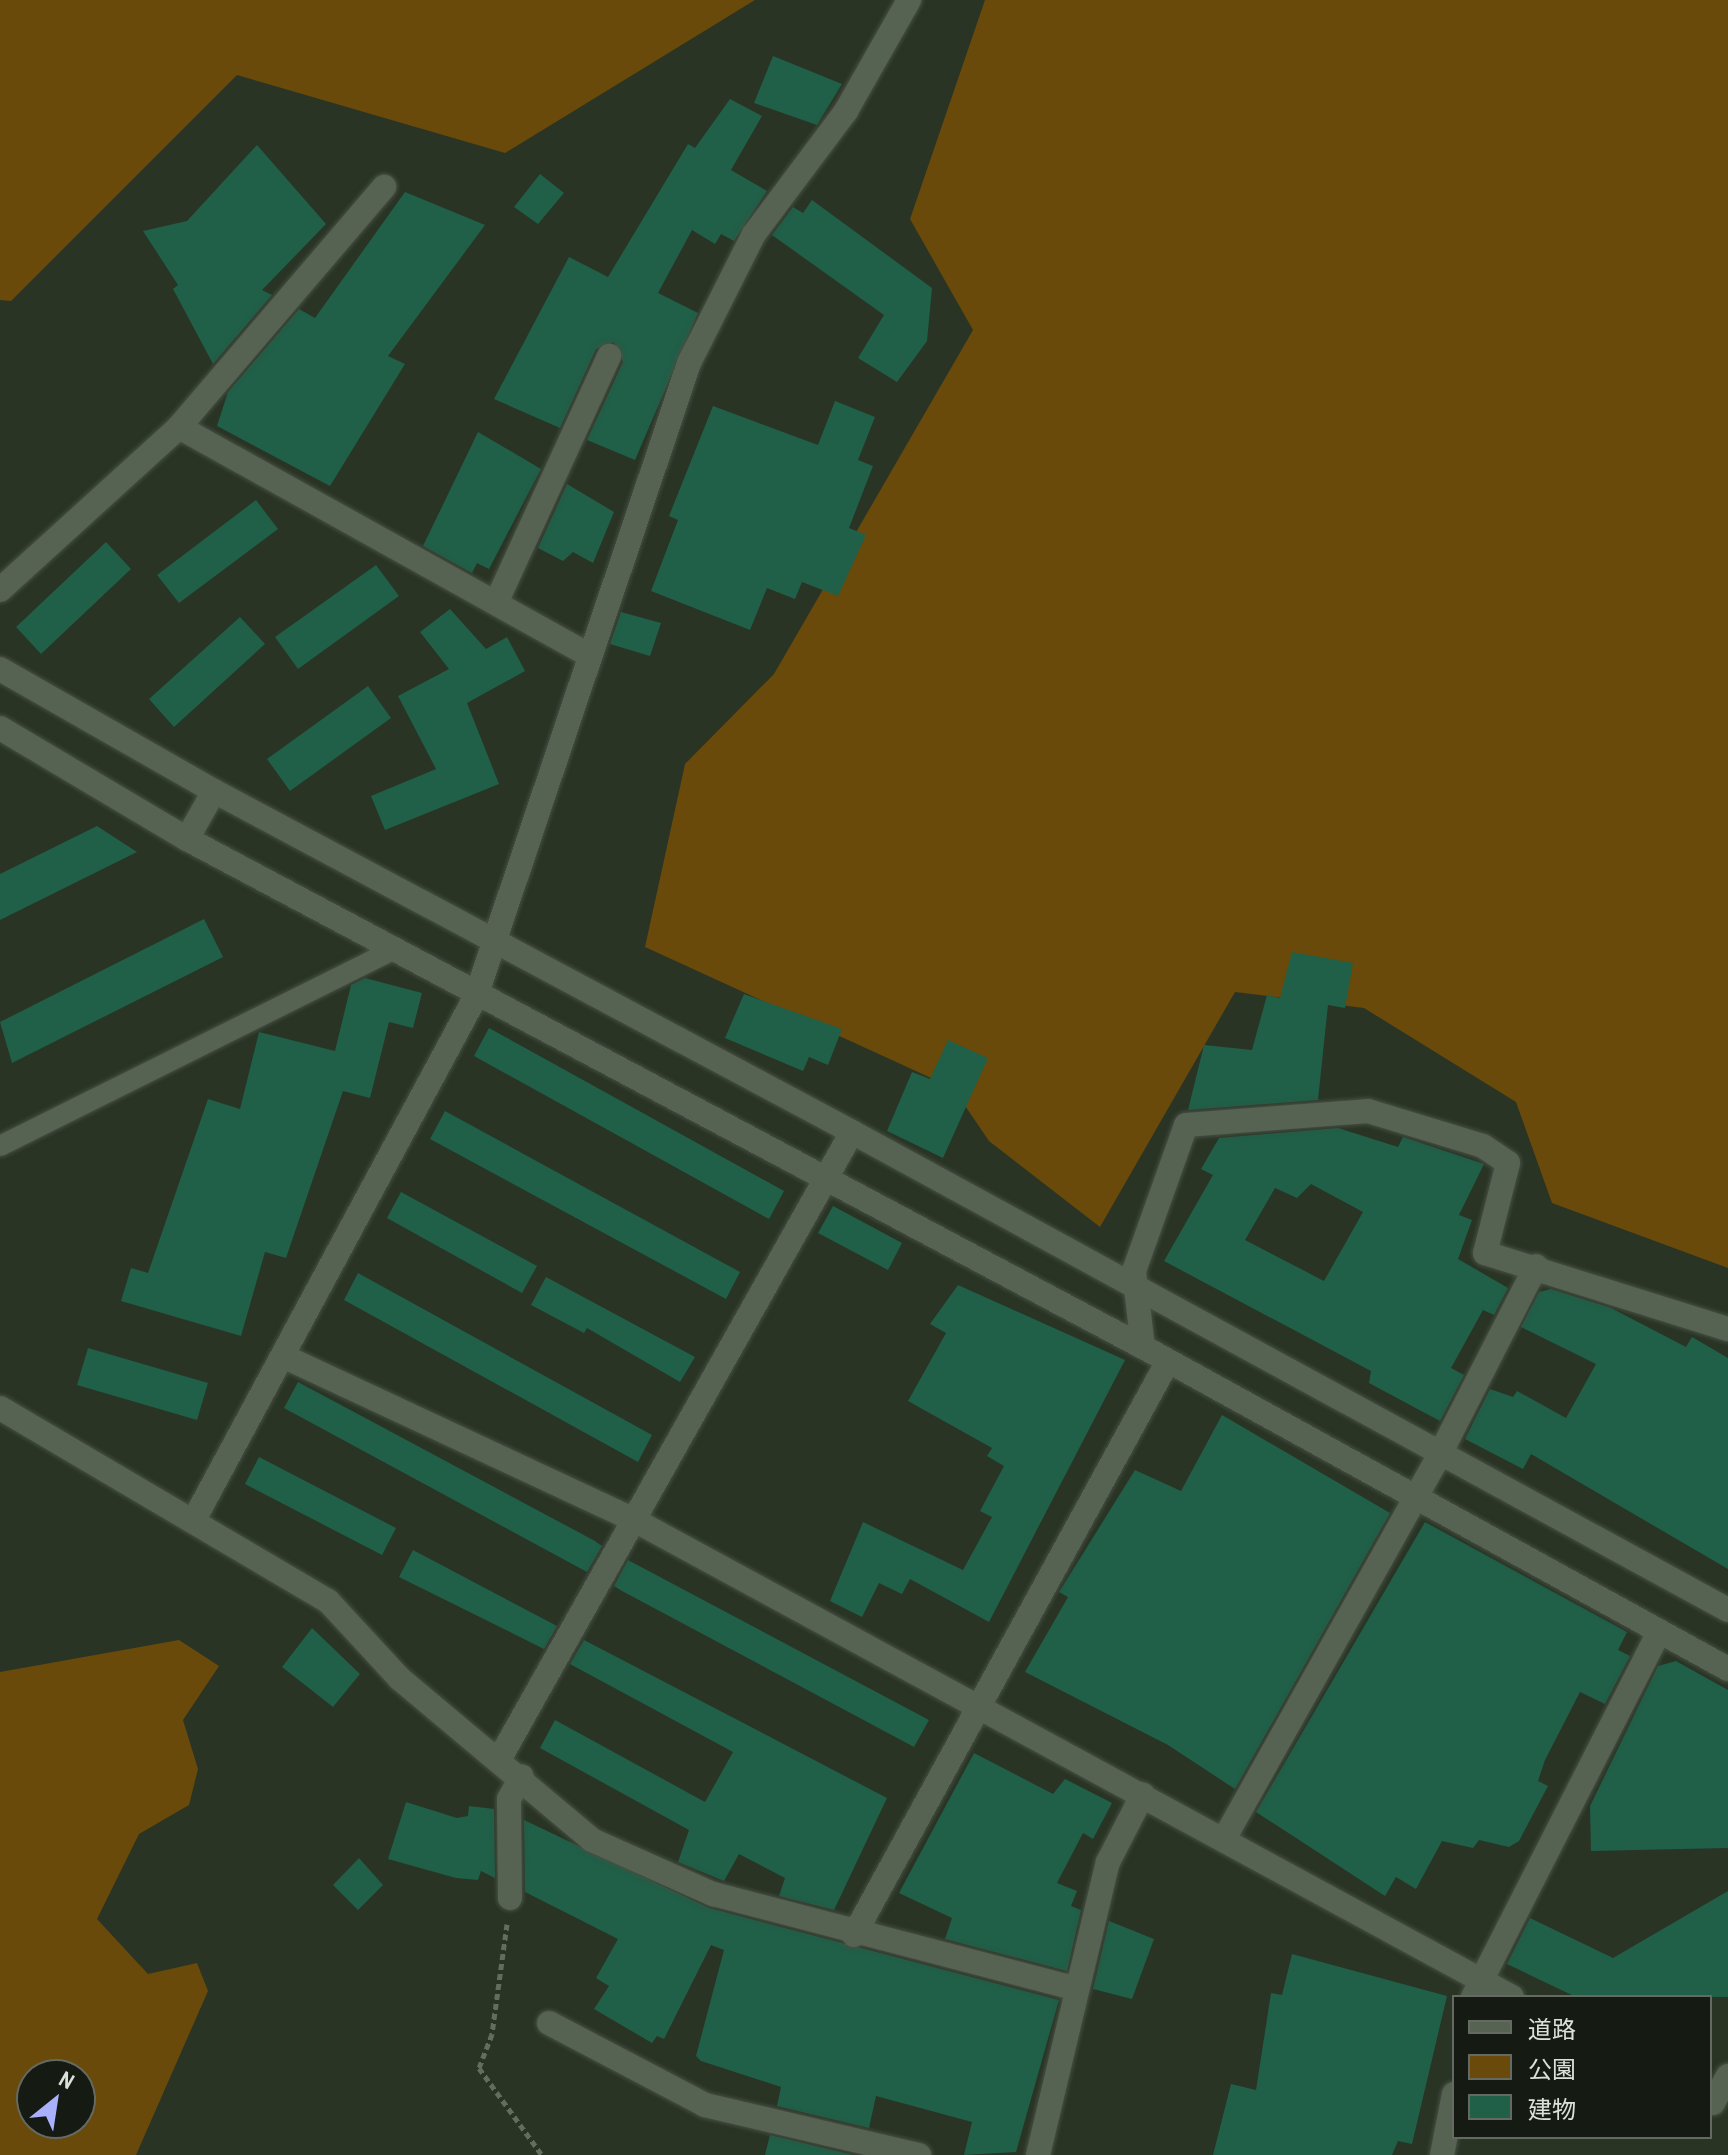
<!DOCTYPE html>
<html>
<head>
<meta charset="utf-8">
<style>
  body { margin:0 }
  #map { position:relative; width:1728px; height:2155px; overflow:hidden; background:#293425; font-family:"Archivo Narrow","Noto Sans JP",sans-serif }
  div>[style] { position:absolute }
  .green>* { inset:0; background:#694a0a }
  .building>* { inset:0; background:#205f48 }
  .path>* { height:5px; margin-top:-2.5px; transform-origin:0; background:repeating-linear-gradient(90deg,#636d5f 0 6px,transparent 0 10px) }
  .roads { filter:drop-shadow(0 0 2px #464f43) drop-shadow(0 0 2px #464f43) }
  .lane>* { height:20px; margin:-10px; padding:0 10px; transform-origin:10px; border-radius:10px; background:#576352 }
  .street>* { height:24px; margin:-12px; padding:0 12px; transform-origin:12px; border-radius:12px; background:#576352 }
  .secondary>* { height:24px; margin:-12px; padding:0 12px; transform-origin:12px; border-radius:12px; background:#576352 }
  span { translate:-50% -50%; white-space:nowrap; text-align:center; line-height:1.15; -webkit-text-stroke:8px #151a13; paint-order:stroke }
  .legend { position:absolute; left:1452px; top:1995px; width:260px; height:144px; box-sizing:border-box; background:#151a13; border:2px solid #646a62; margin:0; padding:10px 14px; list-style:none; font-size:24px; color:#dbe2d8 }
  .legend li { display:flex; align-items:center; gap:16px; height:40px }
  .legend b { width:40px; border:2px solid #646a62 }
  .north { position:absolute; left:16px; top:2059px; width:80px; height:80px; box-sizing:border-box; background:#151a13; border:2px solid #646a62; border-radius:50%; rotate:30deg; font-size:22px; font-weight:700; line-height:32px; text-align:center; color:#dbe2d8 }
  .north::after { content:''; display:block; margin:auto; width:28px; height:36px; background:#a9b0fc; clip-path:polygon(50% 0,100% 100%,50% 72%,0 100%) }
</style>
</head>
<body>
<div id="map">
  <div class="green">
    <div style="clip-path:polygon(0 0,755px 0,505px 153px,237px 75px,11px 301px,0 300px)"></div>
    <div style="clip-path:polygon(985px 0,1728px 0,1728px 1268px,1552px 1203px,1516px 1102px,1364px 1008px,1235px 992px,1100px 1227px,989px 1141px,953px 1088px,645px 947px,685px 764px,774px 674px,973px 330px,910px 219px)"></div>
    <div style="clip-path:polygon(evenodd,179px 1640px,219px 1666px,183px 1720px,198px 1769px,189px 1805px,139px 1834px,97px 1919px,148px 1974px,197px 1963px,208px 1991px,136px 2155px,0 2155px,0 1672px,179px 1640px,80px 2075px,80px 2123px,32px 2123px,32px 2075px,80px 2075px)"></div>
  </div>
  <div class="building">
    <div style="clip-path:polygon(773px 56px,842px 84px,817px 125px,754px 103px)"></div>
    <div style="clip-path:polygon(730px 99px,762px 116px,731px 170px,767px 191px,734px 241px,721px 234px,715px 244px,692px 230px,658px 293px,698px 313px,635px 460px,587px 440px,623px 362px,614px 342px,596px 349px,560px 428px,494px 399px,569px 257px,608px 277px,688px 144px,695px 148px)"></div>
    <div style="clip-path:polygon(257px 145px,326px 224px,262px 290px,272px 295px,213px 364px,173px 289px,178px 285px,143px 231px,187px 221px)"></div>
    <div style="clip-path:polygon(540px 174px,564px 193px,538px 224px,514px 207px)"></div>
    <div style="clip-path:polygon(405px 192px,485px 225px,388px 356px,405px 364px,330px 486px,217px 426px,228px 392px,299px 309px,315px 318px)"></div>
    <div style="clip-path:polygon(812px 200px,932px 288px,927px 341px,897px 382px,858px 358px,884px 315px,772px 235px,793px 207px,803px 213px)"></div>
    <div style="clip-path:polygon(835px 401px,875px 417px,858px 460px,873px 466px,849px 528px,866px 535px,838px 596px,802px 582px,795px 599px,767px 588px,750px 630px,651px 591px,678px 520px,669px 516px,713px 406px,818px 445px)"></div>
    <div style="clip-path:polygon(478px 432px,541px 469px,489px 569px,477px 563px,472px 573px,423px 546px)"></div>
    <div style="clip-path:polygon(567px 484px,614px 512px,593px 563px,573px 552px,563px 561px,538px 548px)"></div>
    <div style="clip-path:polygon(256px 500px,278px 529px,179px 603px,157px 575px)"></div>
    <div style="clip-path:polygon(106px 542px,131px 569px,41px 654px,16px 627px)"></div>
    <div style="clip-path:polygon(376px 565px,399px 596px,298px 669px,275px 637px)"></div>
    <div style="clip-path:polygon(450px 609px,486px 649px,507px 637px,525px 671px,467px 703px,499px 784px,385px 830px,371px 796px,436px 769px,398px 696px,449px 669px,420px 632px)"></div>
    <div style="clip-path:polygon(621px 612px,661px 623px,650px 656px,610px 644px)"></div>
    <div style="clip-path:polygon(240px 617px,265px 644px,174px 727px,149px 699px)"></div>
    <div style="clip-path:polygon(368px 686px,391px 718px,290px 791px,267px 759px)"></div>
    <div style="clip-path:polygon(97px 826px,137px 852px,0 920px,0 874px)"></div>
    <div style="clip-path:polygon(204px 919px,223px 957px,12px 1063px,0 1022px)"></div>
    <div style="clip-path:polygon(1292px 952px,1353px 963px,1345px 1008px,1328px 1005px,1318px 1100px,1188px 1110px,1204px 1045px,1252px 1050px,1267px 995px,1280px 998px)"></div>
    <div style="clip-path:polygon(365px 978px,422px 993px,413px 1028px,389px 1022px,370px 1098px,343px 1091px,286px 1258px,265px 1252px,241px 1336px,121px 1301px,131px 1268px,148px 1273px,208px 1099px,240px 1109px,259px 1032px,335px 1051px,351px 985px)"></div>
    <div style="clip-path:polygon(744px 994px,842px 1029px,828px 1065px,809px 1057px,803px 1071px,725px 1038px)"></div>
    <div style="clip-path:polygon(489px 1028px,784px 1191px,769px 1219px,474px 1056px)"></div>
    <div style="clip-path:polygon(948px 1040px,988px 1058px,943px 1158px,887px 1131px,912px 1072px,930px 1079px)"></div>
    <div style="clip-path:polygon(445px 1111px,740px 1272px,726px 1299px,430px 1139px)"></div>
    <div style="clip-path:polygon(evenodd,1338px 1128px,1398px 1147px,1403px 1137px,1484px 1164px,1459px 1215px,1472px 1220px,1458px 1259px,1508px 1288px,1494px 1315px,1483px 1310px,1451px 1368px,1464px 1375px,1440px 1421px,1369px 1383px,1371px 1371px,1164px 1261px,1213px 1175px,1201px 1169px,1219px 1138px,1338px 1128px,1311px 1184px,1363px 1212px,1324px 1281px,1245px 1240px,1275px 1188px,1297px 1198px,1311px 1184px)"></div>
    <div style="clip-path:polygon(401px 1192px,537px 1266px,522px 1293px,387px 1218px)"></div>
    <div style="clip-path:polygon(833px 1206px,902px 1243px,888px 1270px,818px 1233px)"></div>
    <div style="clip-path:polygon(358px 1273px,652px 1435px,638px 1462px,344px 1300px)"></div>
    <div style="clip-path:polygon(546px 1277px,695px 1357px,680px 1382px,587px 1328px,584px 1333px,531px 1305px)"></div>
    <div style="clip-path:polygon(958px 1285px,1125px 1360px,989px 1622px,910px 1579px,902px 1594px,879px 1583px,862px 1617px,830px 1601px,863px 1522px,963px 1570px,992px 1517px,980px 1511px,1004px 1466px,987px 1456px,992px 1448px,908px 1401px,946px 1333px,930px 1324px)"></div>
    <div style="clip-path:polygon(1551px 1289px,1611px 1308px,1686px 1347px,1692px 1337px,1728px 1358px,1728px 1569px,1531px 1454px,1523px 1469px,1465px 1439px,1490px 1389px,1513px 1397px,1517px 1391px,1566px 1418px,1596px 1364px,1521px 1327px,1539px 1292px)"></div>
    <div style="clip-path:polygon(88px 1348px,208px 1383px,197px 1420px,77px 1385px)"></div>
    <div style="clip-path:polygon(298px 1382px,595px 1541px,602px 1546px,587px 1572px,284px 1408px)"></div>
    <div style="clip-path:polygon(1222px 1415px,1390px 1513px,1235px 1789px,1168px 1745px,1025px 1672px,1068px 1597px,1059px 1592px,1135px 1470px,1181px 1491px)"></div>
    <div style="clip-path:polygon(259px 1457px,396px 1528px,382px 1555px,245px 1484px)"></div>
    <div style="clip-path:polygon(1425px 1522px,1627px 1632px,1618px 1650px,1630px 1656px,1605px 1704px,1580px 1692px,1545px 1760px,1538px 1781px,1548px 1786px,1519px 1841px,1509px 1847px,1479px 1840px,1473px 1848px,1442px 1841px,1416px 1889px,1396px 1877px,1385px 1896px,1256px 1812px)"></div>
    <div style="clip-path:polygon(413px 1550px,557px 1626px,544px 1649px,399px 1577px)"></div>
    <div style="clip-path:polygon(628px 1560px,929px 1720px,914px 1747px,622px 1591px,614px 1586px)"></div>
    <div style="clip-path:polygon(312px 1628px,360px 1674px,333px 1707px,282px 1667px)"></div>
    <div style="clip-path:polygon(584px 1640px,887px 1798px,834px 1910px,779px 1896px,785px 1878px,739px 1854px,724px 1881px,678px 1862px,689px 1830px,540px 1748px,555px 1720px,705px 1802px,733px 1752px,570px 1664px)"></div>
    <div style="clip-path:polygon(1676px 1661px,1728px 1690px,1728px 1848px,1591px 1851px,1590px 1806px,1658px 1666px)"></div>
    <div style="clip-path:polygon(974px 1753px,1053px 1794px,1065px 1779px,1112px 1803px,1093px 1839px,1083px 1833px,1057px 1883px,1077px 1891px,1071px 1906px,1081px 1910px,1067px 1971px,945px 1939px,952px 1918px,899px 1893px)"></div>
    <div style="clip-path:polygon(406px 1802px,457px 1818px,468px 1816px,469px 1806px,494px 1809px,495px 1878px,481px 1871px,478px 1880px,456px 1878px,388px 1859px)"></div>
    <div style="clip-path:polygon(524px 1820px,709px 1908px,1059px 2000px,1016px 2152px,964px 2155px,972px 2122px,876px 2096px,869px 2128px,777px 2106px,781px 2087px,701px 2061px,696px 2056px,724px 1950px,711px 1945px,664px 2039px,657px 2036px,652px 2043px,594px 2009px,609px 1986px,596px 1978px,618px 1939px,525px 1892px)"></div>
    <div style="clip-path:polygon(359px 1858px,383px 1885px,358px 1910px,333px 1885px)"></div>
    <div style="clip-path:polygon(1728px 1891px,1728px 1997px,1576px 1997px,1507px 1964px,1530px 1918px,1613px 1958px)"></div>
    <div style="clip-path:polygon(1109px 1921px,1154px 1939px,1132px 1999px,1093px 1989px)"></div>
    <div style="clip-path:polygon(1292px 1954px,1447px 1996px,1412px 2144px,1398px 2141px,1392px 2155px,1213px 2155px,1231px 2084px,1256px 2090px,1271px 1993px,1282px 1995px)"></div>
    <div style="clip-path:polygon(770px 2135px,853px 2155px,765px 2155px)"></div>
  </div>
  <div class="path">
    <div style="left:507px;top:1924px;width:111px;rotate:97.8deg"></div>
    <div style="left:492px;top:2034px;width:36px;rotate:111deg"></div>
    <div style="left:479px;top:2068px;width:107px;rotate:54.1deg"></div>
  </div>
  <div class="roads">
    <div class="lane">
      <div style="left:0;top:1146px;width:439px;rotate:-26.5deg"></div>
    </div>
    <div class="street">
      <div style="left:179px;top:427px;width:470px;rotate:29.1deg"></div>
      <div style="left:0;top:590px;width:242px;rotate:-42.3deg"></div>
      <div style="left:179px;top:427px;width:316px;rotate:-49.5deg"></div>
      <div style="left:496px;top:603px;width:272px;rotate:-65.4deg"></div>
      <div style="left:0;top:669px;width:246px;rotate:29.7deg"></div>
      <div style="left:214px;top:791px;width:723px;rotate:28.12deg"></div>
      <div style="left:852px;top:1132px;width:718px;rotate:119.35deg"></div>
      <div style="left:187px;top:839px;width:55px;rotate:-60.6deg"></div>
      <div style="left:852px;top:1132px;width:998px;rotate:28.62deg"></div>
      <div style="left:1143px;top:1347px;width:77px;rotate:-96.8deg"></div>
      <div style="left:1134px;top:1271px;width:155px;rotate:-70.4deg"></div>
      <div style="left:1186px;top:1125px;width:183px;rotate:-4.4deg"></div>
      <div style="left:1368px;top:1111px;width:120px;rotate:16.9deg"></div>
      <div style="left:1483px;top:1146px;width:30px;rotate:34deg"></div>
      <div style="left:1508px;top:1163px;width:93px;rotate:104.3deg"></div>
      <div style="left:1485px;top:1253px;width:255px;rotate:17.4deg"></div>
      <div style="left:287px;top:1358px;width:385px;rotate:25deg"></div>
      <div style="left:636px;top:1521px;width:997px;rotate:28.52deg"></div>
      <div style="left:0;top:1408px;width:381px;rotate:30.5deg"></div>
      <div style="left:328px;top:1601px;width:105px;rotate:47.3deg"></div>
      <div style="left:399px;top:1678px;width:252px;rotate:40deg"></div>
      <div style="left:592px;top:1840px;width:133px;rotate:24.1deg"></div>
      <div style="left:713px;top:1894px;width:376px;rotate:14.6deg"></div>
      <div style="left:195px;top:1518px;width:593px;rotate:-61.71deg"></div>
      <div style="left:476px;top:996px;width:668px;rotate:-71.4deg"></div>
      <div style="left:689px;top:363px;width:144px;rotate:-63.3deg"></div>
      <div style="left:754px;top:234px;width:154px;rotate:-53.2deg"></div>
      <div style="left:846px;top:111px;width:128px;rotate:-60.4deg"></div>
      <div style="left:1224px;top:1839px;width:441px;rotate:-60.7deg"></div>
      <div style="left:1440px;top:1454px;width:211px;rotate:-62.9deg"></div>
      <div style="left:510px;top:1898px;width:99px;rotate:-90.6deg"></div>
      <div style="left:509px;top:1799px;width:26px;rotate:-61deg"></div>
      <div style="left:854px;top:1935px;width:654px;rotate:-61.32deg"></div>
      <div style="left:1473px;top:1997px;width:410px;rotate:-63deg"></div>
      <div style="left:549px;top:2023px;width:176px;rotate:27.7deg"></div>
      <div style="left:705px;top:2105px;width:220px;rotate:13.2deg"></div>
      <div style="left:1713px;top:2103px;width:31px;rotate:-61deg"></div>
      <div style="left:1038px;top:2155px;width:301px;rotate:-76.6deg"></div>
      <div style="left:1108px;top:1862px;width:76px;rotate:-62.8deg"></div>
      <div style="left:1442px;top:2155px;width:62px;rotate:-78.9deg"></div>
    </div>
    <div class="secondary">
      <div style="left:0;top:728px;width:217px;rotate:30.7deg"></div>
      <div style="left:187px;top:839px;width:1083px;rotate:27.99deg"></div>
      <div style="left:1143px;top:1347px;width:668px;rotate:28.83deg"></div>
    </div>
  </div>
  <ul class="legend">
  <li><b style="height:10px;background:#576352"></b>道路</li>
  <li><b style="height:22px;background:#694a0a"></b>公園</li>
  <li><b style="height:22px;background:#205f48"></b>建物</li>
  </ul>
  <div class="north">N</div>
</div>
</body>
</html>
